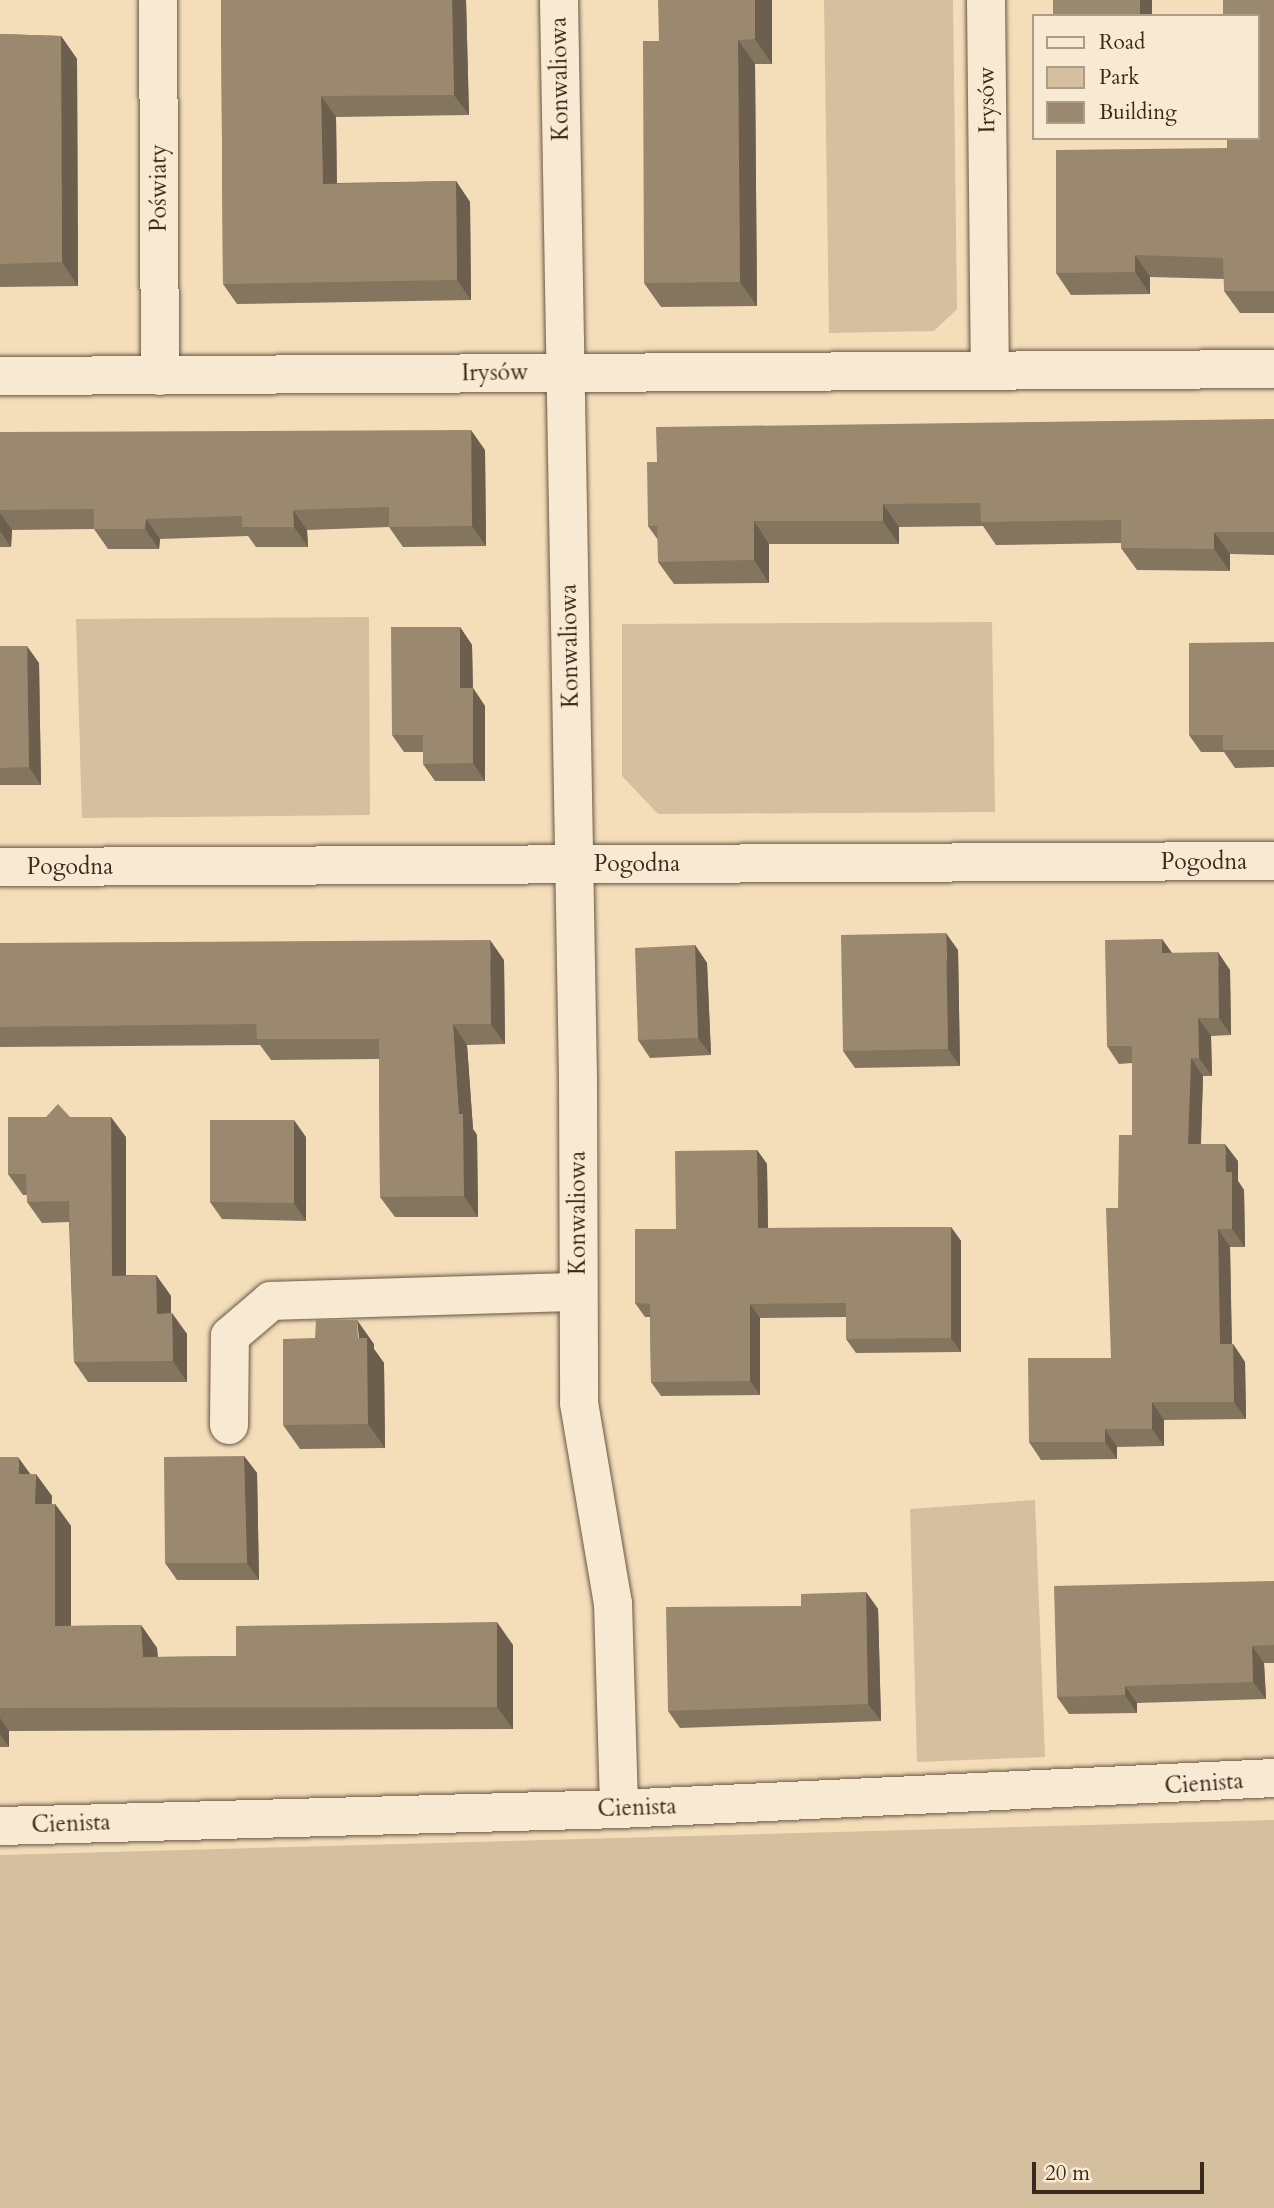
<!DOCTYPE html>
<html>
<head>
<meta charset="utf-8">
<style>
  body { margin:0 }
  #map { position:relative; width:1274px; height:2208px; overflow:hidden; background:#f4deba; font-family:Cardo,serif }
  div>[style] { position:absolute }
  .green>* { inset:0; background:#d4bf9f }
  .roads { filter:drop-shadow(0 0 2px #685744) drop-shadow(0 0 2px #685744) }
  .street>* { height:38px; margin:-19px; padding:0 19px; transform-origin:19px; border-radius:19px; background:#f8ead2 }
  .wall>* { inset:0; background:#84755f }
  .shaded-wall>* { inset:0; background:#6c5f4e }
  .building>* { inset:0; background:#9a886f }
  span { translate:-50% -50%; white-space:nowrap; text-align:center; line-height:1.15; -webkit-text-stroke:7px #f8ead2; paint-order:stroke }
  .street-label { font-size:23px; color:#392a1d }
  .legend { position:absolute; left:1032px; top:14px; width:228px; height:126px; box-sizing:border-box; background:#f8ead2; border:2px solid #ac9d8a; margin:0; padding:9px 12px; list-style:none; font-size:21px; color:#392a1d }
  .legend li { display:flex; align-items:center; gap:14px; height:35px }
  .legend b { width:35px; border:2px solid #ac9d8a }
  .scale { position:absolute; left:1032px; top:2162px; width:172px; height:32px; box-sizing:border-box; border:4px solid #392a1d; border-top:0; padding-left:9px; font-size:21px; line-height:24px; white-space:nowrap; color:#392a1d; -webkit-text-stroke:5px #f8ead2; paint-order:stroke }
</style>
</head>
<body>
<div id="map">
  <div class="green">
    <div style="clip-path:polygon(824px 0,953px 0,957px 309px,934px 331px,829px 333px)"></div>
    <div style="clip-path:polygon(369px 617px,370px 815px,82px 818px,76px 619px)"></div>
    <div style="clip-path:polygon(992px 622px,995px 812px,658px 814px,622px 776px,622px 624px)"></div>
    <div style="clip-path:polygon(1035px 1500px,1045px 1757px,917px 1762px,910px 1509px)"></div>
    <div style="clip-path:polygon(1274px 1820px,1274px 2208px,0 2208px,0 1855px)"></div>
  </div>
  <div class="roads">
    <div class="street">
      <div style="left:158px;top:0;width:376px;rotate:89.7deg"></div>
      <div style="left:559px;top:0;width:1080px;rotate:88.99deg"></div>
      <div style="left:578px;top:1080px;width:323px;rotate:89.8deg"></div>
      <div style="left:579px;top:1403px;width:203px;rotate:80.4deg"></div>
      <div style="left:613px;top:1603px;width:206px;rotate:88.3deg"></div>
      <div style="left:986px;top:0;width:368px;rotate:89.4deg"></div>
      <div style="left:0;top:376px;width:1274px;rotate:-0.31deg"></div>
      <div style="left:0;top:867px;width:1274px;rotate:-0.27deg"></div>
      <div style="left:229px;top:1425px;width:89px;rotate:-89.4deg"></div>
      <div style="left:230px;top:1336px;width:54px;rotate:-40.5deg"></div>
      <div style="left:271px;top:1301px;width:307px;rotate:-1.7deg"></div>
      <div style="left:0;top:1826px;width:619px;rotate:-1.57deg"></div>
      <div style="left:619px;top:1809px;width:656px;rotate:-2.71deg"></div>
    </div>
  </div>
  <div class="wall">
    <div style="clip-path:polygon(221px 0,466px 0,469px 115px,336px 117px,337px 183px,456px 181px,470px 202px,471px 300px,237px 304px,223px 284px)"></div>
    <div style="clip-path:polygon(772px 0,772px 64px,755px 64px,757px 306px,661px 307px,644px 283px,659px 41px)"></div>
    <div style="clip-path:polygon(1274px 0,1274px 313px,1240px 313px,1224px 291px,1224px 279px,1150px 277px,1150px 294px,1071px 295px,1056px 273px,1227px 148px)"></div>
    <div style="clip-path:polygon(0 34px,61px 36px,77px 59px,78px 286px,0 287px)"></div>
    <div style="clip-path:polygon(1274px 419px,1274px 555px,1230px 554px,1230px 571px,1137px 570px,1121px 548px,1121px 543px,996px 545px,983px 526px,899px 527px,899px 544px,769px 544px,769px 583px,674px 584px,658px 562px,658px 540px,648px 526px,657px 462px)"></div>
    <div style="clip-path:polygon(0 432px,485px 450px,486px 546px,403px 547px,389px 527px,307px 530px,308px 547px,256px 547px,248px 536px,160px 539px,159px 549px,108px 549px,94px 529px,12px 530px,11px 547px,0 547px)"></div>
    <div style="clip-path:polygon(460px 627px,472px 645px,473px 688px,485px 706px,485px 781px,435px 781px,423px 764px,423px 752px,404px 752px,392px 735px)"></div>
    <div style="clip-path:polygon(1274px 642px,1274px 767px,1235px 768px,1224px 752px,1201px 752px,1189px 735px)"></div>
    <div style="clip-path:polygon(0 646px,39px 663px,41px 785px,0 785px)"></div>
    <div style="clip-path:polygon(1162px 939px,1172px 953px,1230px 970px,1231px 1035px,1211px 1036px,1212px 1076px,1203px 1076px,1201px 1144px,1238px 1161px,1238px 1181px,1244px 1190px,1245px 1247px,1230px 1247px,1232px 1344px,1233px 1344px,1245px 1362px,1246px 1419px,1164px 1420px,1164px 1446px,1117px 1447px,1117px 1459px,1041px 1460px,1029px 1442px,1111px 1358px,1118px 1208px,1132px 1135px,1132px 1063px,1119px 1064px,1107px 1046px)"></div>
    <div style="clip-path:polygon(0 943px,504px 960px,505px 1044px,467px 1045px,473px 1129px,477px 1135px,478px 1217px,395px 1217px,380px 1197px,379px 1059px,271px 1060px,260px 1045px,0 1047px)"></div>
    <div style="clip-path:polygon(695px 945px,707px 963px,711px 1055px,650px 1058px,638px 1040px)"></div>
    <div style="clip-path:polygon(958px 950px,960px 1066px,855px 1068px,843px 1051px)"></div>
    <div style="clip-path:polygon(70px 1117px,126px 1137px,126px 1275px,156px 1275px,171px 1296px,171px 1313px,187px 1334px,187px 1382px,88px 1382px,74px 1362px,69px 1222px,42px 1223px,27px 1202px,27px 1195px,23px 1195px,8px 1174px)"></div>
    <div style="clip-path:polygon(306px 1137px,306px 1221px,222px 1219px,210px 1202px)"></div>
    <div style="clip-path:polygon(757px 1150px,767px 1164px,768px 1228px,951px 1227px,961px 1241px,961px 1352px,856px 1353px,846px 1339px,846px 1317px,760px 1318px,760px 1395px,661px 1396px,651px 1382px,650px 1317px,645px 1317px,635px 1303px,676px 1229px)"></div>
    <div style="clip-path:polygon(374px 1344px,374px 1349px,384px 1363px,385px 1448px,300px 1449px,283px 1425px)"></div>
    <div style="clip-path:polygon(244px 1456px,257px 1473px,259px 1580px,177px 1580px,165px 1563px)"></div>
    <div style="clip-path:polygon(0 1457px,30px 1474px,52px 1496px,51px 1504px,55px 1504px,71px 1526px,71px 1626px,141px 1625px,157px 1648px,158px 1657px,236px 1656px,513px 1645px,513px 1729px,9px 1731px,9px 1747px,0 1747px)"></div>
    <div style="clip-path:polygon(1274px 1581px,1274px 1663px,1264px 1663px,1266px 1699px,1137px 1703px,1137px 1713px,1069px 1714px,1057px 1697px)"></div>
    <div style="clip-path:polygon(866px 1592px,878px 1609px,881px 1721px,680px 1728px,668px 1711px,801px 1606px)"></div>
  </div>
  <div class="shaded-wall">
    <div style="clip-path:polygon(452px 0,466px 0,469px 115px,454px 95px)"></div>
    <div style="clip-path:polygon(755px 0,772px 0,772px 64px,755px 39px)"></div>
    <div style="clip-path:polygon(1140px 0,1152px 0,1152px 16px,1140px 16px)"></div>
    <div style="clip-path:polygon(61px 36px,77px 59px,78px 286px,62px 262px)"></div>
    <div style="clip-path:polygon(738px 40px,755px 64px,757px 306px,740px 282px)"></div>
    <div style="clip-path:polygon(321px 96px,336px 117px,337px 204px,323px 184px)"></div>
    <div style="clip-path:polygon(456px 181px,470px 202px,471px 300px,457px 280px)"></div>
    <div style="clip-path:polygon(1135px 255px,1150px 277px,1150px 294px,1135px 272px)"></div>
    <div style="clip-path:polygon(471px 430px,485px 450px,486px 546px,472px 526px)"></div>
    <div style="clip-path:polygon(883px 504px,899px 527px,899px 544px,883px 521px)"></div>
    <div style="clip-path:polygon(293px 510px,307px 530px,308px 547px,294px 527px)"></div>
    <div style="clip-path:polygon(0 513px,12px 530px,11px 547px,0 531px)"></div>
    <div style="clip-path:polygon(146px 519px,160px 539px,159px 549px,145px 529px)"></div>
    <div style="clip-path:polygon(754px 521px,769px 544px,769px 583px,754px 560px)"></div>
    <div style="clip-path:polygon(1214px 532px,1230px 554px,1230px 571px,1214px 549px)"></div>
    <div style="clip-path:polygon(460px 627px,472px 645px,473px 705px,460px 688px)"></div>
    <div style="clip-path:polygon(27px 646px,39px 663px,41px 785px,29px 767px)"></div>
    <div style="clip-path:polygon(473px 688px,485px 706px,485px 781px,473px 763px)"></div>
    <div style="clip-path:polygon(946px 933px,958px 950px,960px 1066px,948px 1049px)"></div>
    <div style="clip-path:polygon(1162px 939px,1174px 956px,1162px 953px)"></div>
    <div style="clip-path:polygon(490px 940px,504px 960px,505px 1044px,491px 1024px)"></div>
    <div style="clip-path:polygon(695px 945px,707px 963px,711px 1055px,698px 1038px)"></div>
    <div style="clip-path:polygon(1218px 952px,1230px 970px,1231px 1035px,1219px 1018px)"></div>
    <div style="clip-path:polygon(1198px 1018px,1211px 1036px,1212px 1076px,1199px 1058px)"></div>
    <div style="clip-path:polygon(453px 1024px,467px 1045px,473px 1129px,477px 1135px,478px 1217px,464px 1196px)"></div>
    <div style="clip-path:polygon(1191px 1058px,1203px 1076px,1200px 1162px,1188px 1144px)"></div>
    <div style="clip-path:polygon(111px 1117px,126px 1137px,126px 1296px,112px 1276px)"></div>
    <div style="clip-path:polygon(294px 1120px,306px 1137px,306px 1221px,294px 1203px)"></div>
    <div style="clip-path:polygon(1225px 1144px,1238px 1161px,1238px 1181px,1244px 1190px,1245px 1247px,1232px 1229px,1226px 1172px)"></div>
    <div style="clip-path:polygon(757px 1150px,767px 1164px,768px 1242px,758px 1228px)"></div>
    <div style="clip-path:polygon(951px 1227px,961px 1241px,961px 1352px,951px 1338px)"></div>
    <div style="clip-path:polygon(1218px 1229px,1230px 1247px,1232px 1362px,1220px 1344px)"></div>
    <div style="clip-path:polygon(156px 1275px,171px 1296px,171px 1335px,157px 1314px)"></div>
    <div style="clip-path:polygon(750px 1304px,760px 1318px,760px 1395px,750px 1381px)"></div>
    <div style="clip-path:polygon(172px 1313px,187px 1334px,187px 1382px,173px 1361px)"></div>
    <div style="clip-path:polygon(357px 1320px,374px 1344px,374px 1349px,384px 1363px,385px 1448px,368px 1424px)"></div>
    <div style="clip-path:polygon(1233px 1344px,1245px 1362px,1246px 1419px,1234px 1402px)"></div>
    <div style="clip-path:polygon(1152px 1402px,1164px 1420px,1164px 1446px,1152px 1429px)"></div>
    <div style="clip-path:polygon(1105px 1429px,1117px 1447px,1117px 1459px,1105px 1442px)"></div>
    <div style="clip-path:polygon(244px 1456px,257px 1473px,259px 1580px,247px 1563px)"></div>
    <div style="clip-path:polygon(18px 1457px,34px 1479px,19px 1474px)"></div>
    <div style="clip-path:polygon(36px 1474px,52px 1496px,51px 1526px,35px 1504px)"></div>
    <div style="clip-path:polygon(55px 1504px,71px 1526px,71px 1649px,55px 1626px)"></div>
    <div style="clip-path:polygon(866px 1592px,878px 1609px,881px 1721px,868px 1704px)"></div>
    <div style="clip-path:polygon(497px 1622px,513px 1645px,513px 1729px,497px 1707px)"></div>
    <div style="clip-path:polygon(141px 1625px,157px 1648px,159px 1679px,143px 1657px)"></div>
    <div style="clip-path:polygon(1252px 1646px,1264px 1663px,1266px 1699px,1253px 1682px)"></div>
    <div style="clip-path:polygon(1125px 1686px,1137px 1703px,1137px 1713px,1125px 1695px)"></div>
    <div style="clip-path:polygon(0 1718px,9px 1731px,9px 1747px,0 1734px)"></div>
  </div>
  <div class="building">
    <div style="clip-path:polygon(221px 0,452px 0,454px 95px,321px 96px,323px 184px,456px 181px,457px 280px,223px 284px)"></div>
    <div style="clip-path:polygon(658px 0,755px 0,755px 39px,738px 40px,740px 282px,644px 283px,643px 41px,659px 41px)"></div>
    <div style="clip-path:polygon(1053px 0,1140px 0,1140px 16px,1053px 16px)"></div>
    <div style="clip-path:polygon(1223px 0,1274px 0,1274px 291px,1224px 291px,1223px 258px,1135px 255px,1135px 272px,1056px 273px,1056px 150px,1227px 148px,1227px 138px,1258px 138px,1258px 16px,1223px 16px)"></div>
    <div style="clip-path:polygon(0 34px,61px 36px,62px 262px,0 264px)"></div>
    <div style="clip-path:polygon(1274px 419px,1274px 532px,1214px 532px,1214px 549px,1121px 548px,1121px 520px,981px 522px,980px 503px,883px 504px,883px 521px,754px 521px,754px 560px,658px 562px,657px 526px,648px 526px,647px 462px,657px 462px,656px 427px)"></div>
    <div style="clip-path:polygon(471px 430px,472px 526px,389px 527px,389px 507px,293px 510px,294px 527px,242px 527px,242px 516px,146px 519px,145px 529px,94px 529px,94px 509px,0 510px,0 432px)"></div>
    <div style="clip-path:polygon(391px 627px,460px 627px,460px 688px,473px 688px,473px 763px,423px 764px,423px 735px,392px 735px)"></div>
    <div style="clip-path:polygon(1274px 642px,1274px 750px,1223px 750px,1223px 735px,1189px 735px,1189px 643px)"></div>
    <div style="clip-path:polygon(0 646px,27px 646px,29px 767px,0 768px)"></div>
    <div style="clip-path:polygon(946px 933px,948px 1049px,843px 1051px,841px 935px)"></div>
    <div style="clip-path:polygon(1162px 939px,1162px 953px,1218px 952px,1219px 1018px,1198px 1018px,1199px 1058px,1191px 1058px,1188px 1144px,1225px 1144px,1226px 1172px,1232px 1172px,1232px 1229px,1218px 1229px,1220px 1344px,1233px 1344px,1234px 1402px,1152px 1402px,1152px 1429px,1105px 1429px,1105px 1442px,1029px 1442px,1028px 1358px,1111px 1358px,1106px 1208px,1118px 1208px,1119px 1135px,1132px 1135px,1132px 1046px,1107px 1046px,1105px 940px)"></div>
    <div style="clip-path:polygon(490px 940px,491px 1024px,453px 1024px,459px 1114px,463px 1114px,464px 1196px,380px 1197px,379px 1039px,257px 1039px,256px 1024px,0 1027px,0 943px)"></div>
    <div style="clip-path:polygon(695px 945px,698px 1038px,638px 1040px,635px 948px)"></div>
    <div style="clip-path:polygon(58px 1104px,70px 1117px,111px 1117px,112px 1276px,156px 1275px,157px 1314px,172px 1313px,173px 1361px,74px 1362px,69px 1201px,27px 1202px,26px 1174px,8px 1174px,8px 1117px,46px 1117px)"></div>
    <div style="clip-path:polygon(210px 1120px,294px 1120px,294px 1203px,210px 1202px)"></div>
    <div style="clip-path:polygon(757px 1150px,758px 1228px,951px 1227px,951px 1338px,846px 1339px,846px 1303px,750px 1304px,750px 1381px,651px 1382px,650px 1304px,635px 1303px,635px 1229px,676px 1229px,675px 1151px)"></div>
    <div style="clip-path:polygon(316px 1320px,357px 1320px,358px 1338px,367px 1338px,368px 1424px,283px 1425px,283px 1339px,315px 1338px)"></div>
    <div style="clip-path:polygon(244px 1456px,247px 1563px,165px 1563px,164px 1457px)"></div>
    <div style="clip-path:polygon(0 1457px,18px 1457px,19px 1474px,36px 1474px,35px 1504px,55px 1504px,55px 1626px,141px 1625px,143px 1657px,236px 1656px,236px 1626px,497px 1622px,497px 1707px,0 1708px)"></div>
    <div style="clip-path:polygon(1274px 1581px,1274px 1645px,1252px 1646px,1253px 1682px,1125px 1686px,1125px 1695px,1057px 1697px,1054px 1586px)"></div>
    <div style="clip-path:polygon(866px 1592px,868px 1704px,668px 1711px,666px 1607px,801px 1606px,801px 1594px)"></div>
  </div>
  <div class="street-label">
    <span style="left:560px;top:79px;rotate:-91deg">Konwaliowa</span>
    <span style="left:987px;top:100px;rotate:-91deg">Irysów</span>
    <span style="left:159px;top:188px;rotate:-90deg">Poświaty</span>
    <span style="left:495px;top:373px;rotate:-1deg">Irysów</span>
    <span style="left:570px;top:646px;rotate:-91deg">Konwaliowa</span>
    <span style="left:1204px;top:862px">Pogodna</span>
    <span style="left:637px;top:864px">Pogodna</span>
    <span style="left:70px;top:867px">Pogodna</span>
    <span style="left:578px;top:1213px;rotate:-90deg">Konwaliowa</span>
    <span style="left:1204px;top:1784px;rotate:-4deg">Cienista</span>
    <span style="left:637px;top:1808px;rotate:-2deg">Cienista</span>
    <span style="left:71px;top:1824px;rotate:-2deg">Cienista</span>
  </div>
  <ul class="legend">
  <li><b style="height:9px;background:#f8ead2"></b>Road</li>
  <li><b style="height:19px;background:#d4bf9f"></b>Park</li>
  <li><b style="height:19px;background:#9a886f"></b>Building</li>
  </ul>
  <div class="scale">20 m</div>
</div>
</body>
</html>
